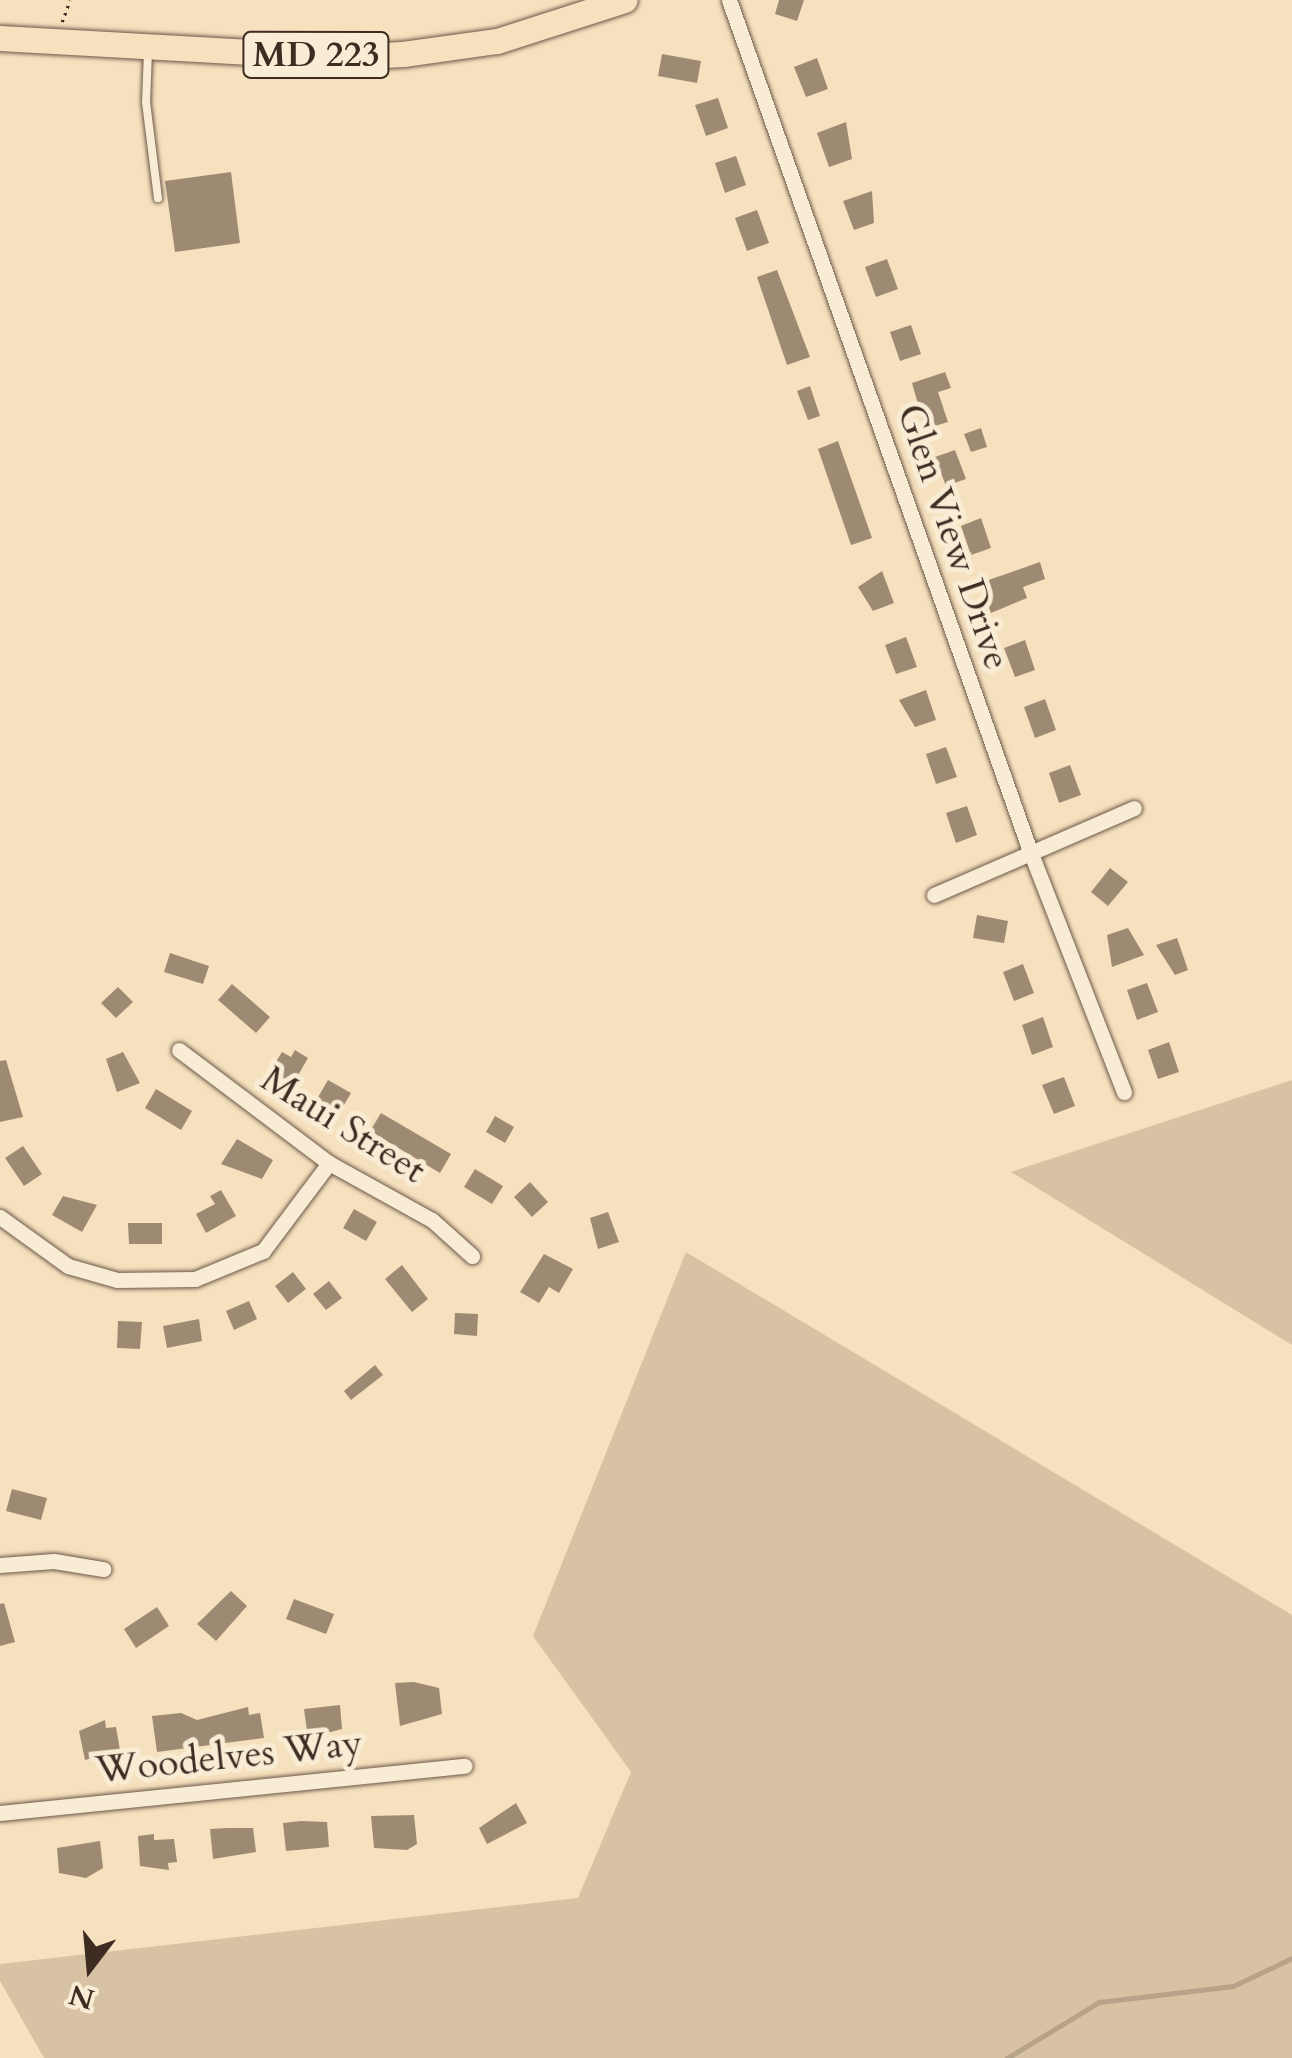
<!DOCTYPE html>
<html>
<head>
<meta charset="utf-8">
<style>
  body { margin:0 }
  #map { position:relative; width:1292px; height:2058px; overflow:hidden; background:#f6e1be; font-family:Cardo,serif }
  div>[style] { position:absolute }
  .green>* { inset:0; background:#d7c2a3 }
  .stream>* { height:5px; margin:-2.5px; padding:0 2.5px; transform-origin:2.5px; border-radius:2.5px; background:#b7a389 }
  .building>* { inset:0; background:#9e8a73 }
  .path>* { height:2.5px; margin-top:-1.25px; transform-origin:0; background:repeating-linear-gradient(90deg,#3e2b22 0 2.5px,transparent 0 7.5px) }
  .roads { filter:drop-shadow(0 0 2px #6c5849) drop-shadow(0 0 2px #6c5849) }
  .lane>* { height:8px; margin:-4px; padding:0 4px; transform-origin:4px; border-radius:4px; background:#f9ecd5 }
  .street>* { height:15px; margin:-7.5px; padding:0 7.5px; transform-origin:7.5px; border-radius:7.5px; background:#f9ecd5 }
  .primary>* { height:25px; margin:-12.5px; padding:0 12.5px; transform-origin:12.5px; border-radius:12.5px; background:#f6e1be }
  span { translate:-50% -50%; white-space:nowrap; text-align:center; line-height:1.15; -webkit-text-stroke:10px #f9ecd5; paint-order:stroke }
  .shield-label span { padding:2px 8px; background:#f9ecd5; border:2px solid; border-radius:8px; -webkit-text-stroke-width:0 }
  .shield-label { font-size:35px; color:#3e2b22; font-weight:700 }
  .street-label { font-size:38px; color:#3e2b22 }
  .north { position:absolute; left:40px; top:1918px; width:100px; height:100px; -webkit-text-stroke:8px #f9ecd5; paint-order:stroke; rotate:196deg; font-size:28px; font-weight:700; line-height:40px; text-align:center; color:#3e2b22 }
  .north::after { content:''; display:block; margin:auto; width:35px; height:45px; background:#3e2b22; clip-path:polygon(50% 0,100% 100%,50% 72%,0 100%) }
</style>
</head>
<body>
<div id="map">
  <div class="green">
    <div style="clip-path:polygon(1292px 1080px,1292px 1345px,1011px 1172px)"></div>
    <div style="clip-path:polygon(686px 1252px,1292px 1615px,1292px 2058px,44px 2058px,0 1981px,0 1964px,578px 1898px,631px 1772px,533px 1636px)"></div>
  </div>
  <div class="stream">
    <div style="left:1007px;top:2058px;width:108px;rotate:-31.3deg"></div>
    <div style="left:1099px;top:2002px;width:135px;rotate:-6.8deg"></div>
    <div style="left:1233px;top:1986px;width:65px;rotate:-25.4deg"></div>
  </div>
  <div class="building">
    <div style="clip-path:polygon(779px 0,804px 0,797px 21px,775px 14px)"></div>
    <div style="clip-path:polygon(662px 54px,701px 61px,697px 83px,658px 76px)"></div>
    <div style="clip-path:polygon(817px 58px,828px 89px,806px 97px,794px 67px)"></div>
    <div style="clip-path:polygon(718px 98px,728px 128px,706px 136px,695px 105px)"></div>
    <div style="clip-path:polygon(846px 122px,852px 159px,829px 167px,817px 133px)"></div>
    <div style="clip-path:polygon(736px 156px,746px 185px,725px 193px,715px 163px)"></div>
    <div style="clip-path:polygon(231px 172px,240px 243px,175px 252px,165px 181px)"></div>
    <div style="clip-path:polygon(872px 191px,874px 223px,854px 230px,843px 201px)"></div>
    <div style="clip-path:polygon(757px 210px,769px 243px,747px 251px,735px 218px)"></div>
    <div style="clip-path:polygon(887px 259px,898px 289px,876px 297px,865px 267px)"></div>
    <div style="clip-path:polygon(777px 270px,810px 357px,787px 365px,757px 277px)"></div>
    <div style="clip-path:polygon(911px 325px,921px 354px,900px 361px,890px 332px)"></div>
    <div style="clip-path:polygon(945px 372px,951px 388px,938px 392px,948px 422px,925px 429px,912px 383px)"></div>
    <div style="clip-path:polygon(810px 386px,820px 416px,808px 420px,797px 391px)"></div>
    <div style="clip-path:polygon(981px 428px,987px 447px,971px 452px,964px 434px)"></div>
    <div style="clip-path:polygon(838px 441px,872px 538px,851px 545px,818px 449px)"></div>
    <div style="clip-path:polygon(955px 450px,966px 479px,946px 486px,935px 457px)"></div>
    <div style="clip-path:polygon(981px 518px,991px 548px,971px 555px,961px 526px)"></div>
    <div style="clip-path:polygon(1040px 562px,1045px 579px,1023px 587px,1027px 598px,991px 613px,980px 583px)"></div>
    <div style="clip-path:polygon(882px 571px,894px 603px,873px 611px,858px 587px)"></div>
    <div style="clip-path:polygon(906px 637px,917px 667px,896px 674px,885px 645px)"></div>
    <div style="clip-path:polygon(1025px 640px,1035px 670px,1015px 677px,1004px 648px)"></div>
    <div style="clip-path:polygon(926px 690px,936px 720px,915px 727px,899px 700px)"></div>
    <div style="clip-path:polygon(1045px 699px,1056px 730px,1035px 738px,1024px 707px)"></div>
    <div style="clip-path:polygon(946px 747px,957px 777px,936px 784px,926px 754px)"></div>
    <div style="clip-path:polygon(1070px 765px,1081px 795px,1059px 803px,1049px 773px)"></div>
    <div style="clip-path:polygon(967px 806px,977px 835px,956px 843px,946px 813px)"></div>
    <div style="clip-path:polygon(1110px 868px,1128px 882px,1108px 906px,1091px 892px)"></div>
    <div style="clip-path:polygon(977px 915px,1008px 921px,1004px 943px,973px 938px)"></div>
    <div style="clip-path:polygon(1128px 928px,1144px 955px,1112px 967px,1107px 935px)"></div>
    <div style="clip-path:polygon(1177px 938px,1188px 970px,1175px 975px,1156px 945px)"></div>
    <div style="clip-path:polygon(170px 953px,209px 966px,203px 984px,164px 972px)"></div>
    <div style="clip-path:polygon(1023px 964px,1034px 993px,1014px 1001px,1003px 972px)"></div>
    <div style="clip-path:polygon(1147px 983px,1158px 1012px,1137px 1020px,1127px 990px)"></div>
    <div style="clip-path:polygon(232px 984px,270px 1017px,256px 1033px,218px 1000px)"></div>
    <div style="clip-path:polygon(118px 987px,133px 1002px,116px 1018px,101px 1003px)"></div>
    <div style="clip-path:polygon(1043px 1017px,1053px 1047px,1032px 1055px,1022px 1025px)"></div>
    <div style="clip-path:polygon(1169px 1042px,1179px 1072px,1158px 1079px,1148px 1050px)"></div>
    <div style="clip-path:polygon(295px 1050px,308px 1058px,293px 1084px,271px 1070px,282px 1052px,291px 1057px)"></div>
    <div style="clip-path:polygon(123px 1052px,140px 1083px,117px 1092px,106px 1059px)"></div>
    <div style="clip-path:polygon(6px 1060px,23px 1117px,0 1122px,0 1061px)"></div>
    <div style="clip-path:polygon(1064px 1077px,1075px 1106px,1054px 1114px,1042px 1085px)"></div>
    <div style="clip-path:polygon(328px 1080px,351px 1093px,340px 1112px,317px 1099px)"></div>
    <div style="clip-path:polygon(156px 1089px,192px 1111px,181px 1130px,145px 1108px)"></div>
    <div style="clip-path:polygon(381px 1113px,451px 1154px,440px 1173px,370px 1131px)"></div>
    <div style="clip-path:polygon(495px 1116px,514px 1127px,505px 1143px,486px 1132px)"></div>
    <div style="clip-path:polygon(237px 1139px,273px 1160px,262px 1179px,221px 1164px)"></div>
    <div style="clip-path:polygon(23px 1146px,42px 1174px,24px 1186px,5px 1158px)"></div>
    <div style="clip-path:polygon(475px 1169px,503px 1186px,492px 1204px,464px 1187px)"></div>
    <div style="clip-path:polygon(530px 1182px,548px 1202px,532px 1217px,514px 1197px)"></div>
    <div style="clip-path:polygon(221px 1190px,236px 1216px,206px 1233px,196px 1214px,215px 1204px,210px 1196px)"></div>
    <div style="clip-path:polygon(63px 1196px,97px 1205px,82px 1232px,52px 1215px)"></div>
    <div style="clip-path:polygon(354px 1209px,377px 1222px,366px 1241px,343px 1228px)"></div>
    <div style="clip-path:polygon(608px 1212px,619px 1242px,598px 1249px,590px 1218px)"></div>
    <div style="clip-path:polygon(128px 1223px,162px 1223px,162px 1244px,129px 1244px)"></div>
    <div style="clip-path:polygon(544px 1254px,573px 1269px,559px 1293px,549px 1287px,539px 1303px,520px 1292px)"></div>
    <div style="clip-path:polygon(402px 1265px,428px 1299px,412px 1312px,385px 1279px)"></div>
    <div style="clip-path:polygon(293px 1272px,306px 1289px,288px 1303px,275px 1286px)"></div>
    <div style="clip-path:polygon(329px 1281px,342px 1298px,326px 1310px,313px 1294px)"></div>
    <div style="clip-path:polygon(249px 1301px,257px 1319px,234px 1330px,226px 1311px)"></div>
    <div style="clip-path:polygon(455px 1313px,478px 1314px,477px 1336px,454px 1334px)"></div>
    <div style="clip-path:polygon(199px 1319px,202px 1341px,167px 1348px,163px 1326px)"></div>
    <div style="clip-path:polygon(118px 1321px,142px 1322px,140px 1349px,117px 1348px)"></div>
    <div style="clip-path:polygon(375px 1365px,383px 1375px,351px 1400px,344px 1391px)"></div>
    <div style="clip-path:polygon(12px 1489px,47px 1498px,41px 1520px,6px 1511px)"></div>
    <div style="clip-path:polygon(231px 1591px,247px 1606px,216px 1641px,197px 1624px)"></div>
    <div style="clip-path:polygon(294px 1599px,334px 1614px,326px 1634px,286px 1619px)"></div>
    <div style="clip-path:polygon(4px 1603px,15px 1642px,0 1646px,0 1604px)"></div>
    <div style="clip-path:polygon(157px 1607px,169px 1626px,136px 1648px,124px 1629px)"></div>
    <div style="clip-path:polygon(414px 1682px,439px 1688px,442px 1714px,400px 1726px,395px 1683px)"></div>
    <div style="clip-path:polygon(340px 1705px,342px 1729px,308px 1738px,304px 1709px)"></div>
    <div style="clip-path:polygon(248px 1707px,249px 1715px,260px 1713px,264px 1738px,157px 1752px,152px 1716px,181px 1713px,197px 1720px)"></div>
    <div style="clip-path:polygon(105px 1720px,106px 1728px,116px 1727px,120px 1750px,85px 1760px,79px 1731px)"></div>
    <div style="clip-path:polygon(516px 1803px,527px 1823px,487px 1844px,479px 1828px)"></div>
    <div style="clip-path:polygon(414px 1815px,417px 1844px,407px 1850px,374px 1848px,371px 1816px)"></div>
    <div style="clip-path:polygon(301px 1821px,327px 1822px,329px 1847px,286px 1851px,283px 1823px)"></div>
    <div style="clip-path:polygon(227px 1828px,253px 1828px,256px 1852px,213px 1859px,210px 1829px)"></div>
    <div style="clip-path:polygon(154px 1834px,154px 1840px,174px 1839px,177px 1862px,168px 1863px,169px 1870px,140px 1866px,138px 1836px)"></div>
    <div style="clip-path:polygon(100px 1841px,103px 1868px,86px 1878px,59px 1873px,57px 1848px)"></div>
  </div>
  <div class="path">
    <div style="left:62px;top:22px;width:23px;rotate:-70deg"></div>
  </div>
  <div class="roads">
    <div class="lane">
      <div style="left:148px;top:51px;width:51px;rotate:92.2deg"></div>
      <div style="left:146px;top:102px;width:97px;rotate:82.9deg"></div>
    </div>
    <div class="street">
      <div style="left:729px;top:0;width:903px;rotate:70.52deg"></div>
      <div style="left:1030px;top:851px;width:259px;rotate:68.7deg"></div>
      <div style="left:934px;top:895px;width:218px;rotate:-23.5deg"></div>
      <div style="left:179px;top:1050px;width:188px;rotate:37deg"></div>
      <div style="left:329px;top:1163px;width:118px;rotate:29deg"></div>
      <div style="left:432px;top:1220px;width:54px;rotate:42deg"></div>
      <div style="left:0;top:1217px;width:84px;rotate:35.8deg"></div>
      <div style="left:68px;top:1266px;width:51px;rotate:15.9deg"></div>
      <div style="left:117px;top:1280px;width:78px;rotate:-0.7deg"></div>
      <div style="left:195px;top:1279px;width:74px;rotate:-22.4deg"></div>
      <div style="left:263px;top:1251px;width:110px;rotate:-53.1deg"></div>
      <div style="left:0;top:1565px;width:54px;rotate:-4.2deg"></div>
      <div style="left:54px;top:1561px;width:50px;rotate:9.3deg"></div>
      <div style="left:0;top:1813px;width:467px;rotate:-5.8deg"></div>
    </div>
    <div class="primary">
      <div style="left:0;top:38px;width:345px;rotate:3.2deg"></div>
      <div style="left:344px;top:57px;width:59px;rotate:-2.9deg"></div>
      <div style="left:403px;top:54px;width:95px;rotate:-7.9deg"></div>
      <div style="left:497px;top:41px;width:134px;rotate:-17.8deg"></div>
    </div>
  </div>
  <div class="shield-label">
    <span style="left:316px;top:55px">MD 223</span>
  </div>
  <div class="street-label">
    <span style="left:953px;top:537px;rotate:71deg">Glen View Drive</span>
    <span style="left:343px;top:1125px;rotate:32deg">Maui Street</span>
    <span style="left:229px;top:1757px;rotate:-6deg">Woodelves Way</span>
  </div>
  <div class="north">N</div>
</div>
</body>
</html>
